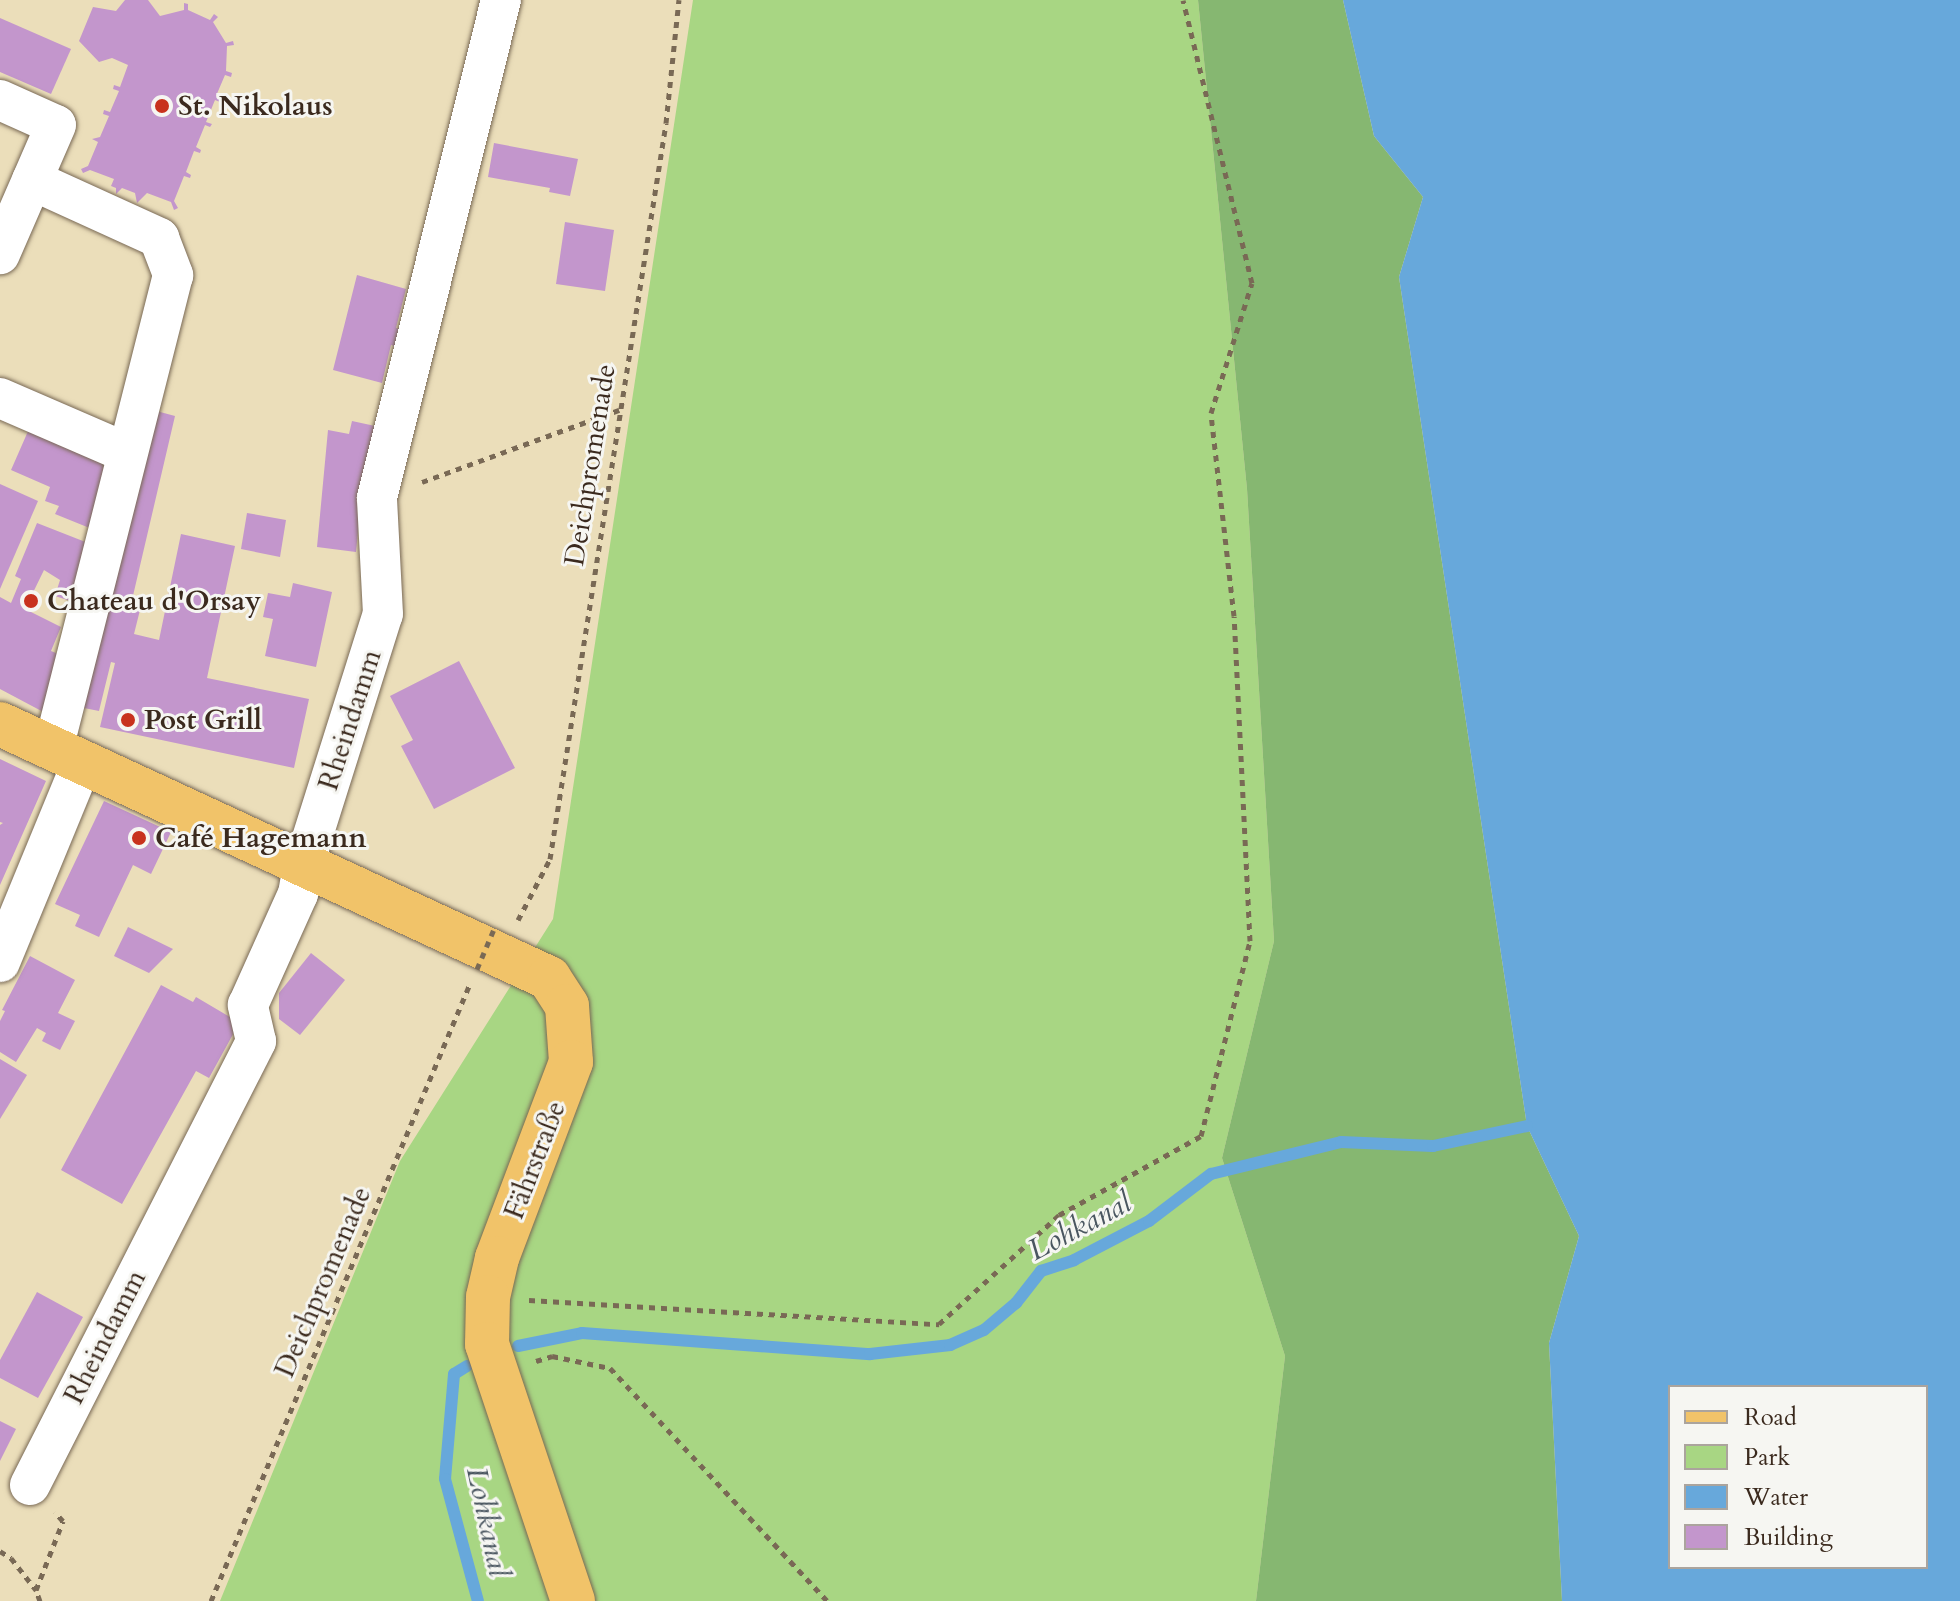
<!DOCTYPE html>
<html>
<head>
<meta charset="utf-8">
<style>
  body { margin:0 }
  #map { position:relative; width:1960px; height:1601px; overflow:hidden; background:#ebdeba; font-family:Cardo,serif }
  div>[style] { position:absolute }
  .green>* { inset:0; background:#a8d683 }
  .forest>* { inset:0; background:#86b771 }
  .water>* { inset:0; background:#67a8db }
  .stream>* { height:12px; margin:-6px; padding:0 6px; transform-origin:6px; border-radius:6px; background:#67a8db }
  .building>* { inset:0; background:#c396cc }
  .path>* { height:5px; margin-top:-2.5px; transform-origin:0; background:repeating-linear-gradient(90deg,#796955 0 6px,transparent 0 12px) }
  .roads { filter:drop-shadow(0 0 2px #796955) drop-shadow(0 0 2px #796955) }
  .minor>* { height:40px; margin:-20px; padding:0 20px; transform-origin:20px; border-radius:20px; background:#fff }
  .major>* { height:44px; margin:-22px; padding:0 22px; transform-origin:22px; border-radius:22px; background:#f1c369 }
  .path-bridge>* { height:5px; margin-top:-2.5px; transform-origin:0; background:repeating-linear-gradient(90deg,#796955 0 6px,transparent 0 12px) }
  .dots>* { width:22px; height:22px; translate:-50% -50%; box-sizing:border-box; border:4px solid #f6f6f2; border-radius:50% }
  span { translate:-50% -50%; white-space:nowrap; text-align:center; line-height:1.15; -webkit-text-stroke:6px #f6f6f2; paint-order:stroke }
  .poi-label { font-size:28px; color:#3b2a1e; font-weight:700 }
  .left { translate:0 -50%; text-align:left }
  .street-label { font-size:28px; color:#3b2a1e }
  .water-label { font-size:30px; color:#4a5660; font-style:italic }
  .legend { position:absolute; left:1668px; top:1385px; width:260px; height:184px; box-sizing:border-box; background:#f6f6f2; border:2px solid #aba49d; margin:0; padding:10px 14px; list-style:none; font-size:24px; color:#3b2a1e }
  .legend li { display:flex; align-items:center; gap:16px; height:40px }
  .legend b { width:40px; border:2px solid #aba49d }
</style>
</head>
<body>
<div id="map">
  <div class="green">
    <div style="clip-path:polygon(693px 0,1198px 0,1247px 489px,1274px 941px,1222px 1158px,1285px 1356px,1256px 1601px,220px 1601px,400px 1161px,553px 919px)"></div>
  </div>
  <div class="forest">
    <div style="clip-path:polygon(1198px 0,1343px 0,1374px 136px,1423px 197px,1399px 277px,1527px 1126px,1579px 1236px,1549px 1343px,1562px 1601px,1256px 1601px,1285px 1356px,1222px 1158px,1274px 941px,1247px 489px)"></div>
  </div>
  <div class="water">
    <div style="clip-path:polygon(evenodd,1343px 0,1960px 0,1960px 1601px,1562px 1601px,1549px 1343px,1579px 1236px,1527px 1126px,1399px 277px,1423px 197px,1374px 136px,1343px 0,1670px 1387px,1926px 1387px,1926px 1567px,1670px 1567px,1670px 1387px)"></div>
  </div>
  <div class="stream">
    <div style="left:518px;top:1346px;width:65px;rotate:-11.5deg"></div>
    <div style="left:582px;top:1333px;width:289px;rotate:4.2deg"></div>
    <div style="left:870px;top:1354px;width:81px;rotate:-6.4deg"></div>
    <div style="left:950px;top:1345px;width:37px;rotate:-24deg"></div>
    <div style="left:984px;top:1330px;width:42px;rotate:-40.2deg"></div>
    <div style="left:1016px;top:1303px;width:41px;rotate:-52deg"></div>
    <div style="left:1041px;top:1271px;width:35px;rotate:-18deg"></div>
    <div style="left:1074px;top:1260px;width:85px;rotate:-27.5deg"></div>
    <div style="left:1149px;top:1221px;width:78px;rotate:-37.2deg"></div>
    <div style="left:1211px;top:1174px;width:134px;rotate:-13.8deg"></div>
    <div style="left:1341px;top:1142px;width:92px;rotate:2.5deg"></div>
    <div style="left:1433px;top:1146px;width:96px;rotate:-12deg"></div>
    <div style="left:467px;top:1366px;width:15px;rotate:148deg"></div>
    <div style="left:454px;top:1374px;width:105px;rotate:94.9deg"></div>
    <div style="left:445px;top:1479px;width:126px;rotate:74.9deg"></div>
  </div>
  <div class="building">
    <div style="clip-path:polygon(125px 0,148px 0,160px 16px,184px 10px,184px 3px,188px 4px,188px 10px,210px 20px,214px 14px,218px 17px,213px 22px,226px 43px,233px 41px,234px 45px,227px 46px,226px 71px,232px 73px,231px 77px,225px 75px,216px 96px,222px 99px,220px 102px,215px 100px,206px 122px,212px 124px,210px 127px,205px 125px,196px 147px,201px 150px,200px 153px,194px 151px,186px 172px,191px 175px,190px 178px,184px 176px,174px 201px,178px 208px,174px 210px,171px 202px,147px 193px,137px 203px,135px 193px,122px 188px,116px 194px,116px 188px,111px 186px,114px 179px,90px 170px,83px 173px,81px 169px,88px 166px,98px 142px,92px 139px,100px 137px,109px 116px,103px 114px,104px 110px,110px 112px,119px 91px,113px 89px,114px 85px,120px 87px,128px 65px,112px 58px,99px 62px,79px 41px,93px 7px,116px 11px)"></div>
    <div style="clip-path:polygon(0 18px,71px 49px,51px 94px,0 72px)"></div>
    <div style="clip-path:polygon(494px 143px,578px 159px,570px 196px,549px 192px,550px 188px,488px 177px)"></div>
    <div style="clip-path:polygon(565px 222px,614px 230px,605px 291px,556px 284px)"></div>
    <div style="clip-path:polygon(357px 275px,406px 289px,396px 328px,402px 329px,397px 347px,391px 345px,382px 383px,333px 370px)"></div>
    <div style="clip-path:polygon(149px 409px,175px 416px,132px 600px,142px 602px,134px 634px,159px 640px,181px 534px,235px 546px,207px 678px,309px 699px,294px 768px,100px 727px,115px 663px,111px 662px,99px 711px,79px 707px)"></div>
    <div style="clip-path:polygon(352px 421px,375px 426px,363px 481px,356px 552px,317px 547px,328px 430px,349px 434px)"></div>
    <div style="clip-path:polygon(29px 429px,112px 463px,92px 529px,55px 514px,59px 506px,45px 501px,50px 487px,11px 470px)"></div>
    <div style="clip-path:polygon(0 484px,38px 501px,0 589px)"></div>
    <div style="clip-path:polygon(247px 513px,286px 520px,280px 557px,241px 549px)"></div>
    <div style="clip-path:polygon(37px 523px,88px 543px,83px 605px,55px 596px,60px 580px,44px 570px,25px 609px,61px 627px,51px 651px,68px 658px,49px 715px,0 689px,0 597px,11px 603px,21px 579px,15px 576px)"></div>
    <div style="clip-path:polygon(293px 583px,332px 592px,316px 667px,265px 656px,273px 619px,263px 617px,268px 593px,290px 597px)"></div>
    <div style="clip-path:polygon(459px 661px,515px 768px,434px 809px,401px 746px,413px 740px,390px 696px)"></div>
    <div style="clip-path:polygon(0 759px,46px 781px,0 885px,0 825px,3px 823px,0 822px)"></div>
    <div style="clip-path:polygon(104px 801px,171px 832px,151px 874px,133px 865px,99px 937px,75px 926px,80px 915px,55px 904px)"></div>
    <div style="clip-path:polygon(128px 927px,173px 949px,149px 973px,114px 956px)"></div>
    <div style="clip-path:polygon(311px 953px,345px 980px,300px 1035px,279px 1019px,279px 993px)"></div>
    <div style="clip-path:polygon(30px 956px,75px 980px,58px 1013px,75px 1021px,60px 1050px,42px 1041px,46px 1033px,37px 1028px,16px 1062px,0 1052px,0 1021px,5px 1011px,2px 1010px)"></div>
    <div style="clip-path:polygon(161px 985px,193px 1002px,196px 997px,235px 1020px,232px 1024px,237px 1027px,209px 1078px,196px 1071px,122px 1204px,61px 1170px)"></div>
    <div style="clip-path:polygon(0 1059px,27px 1075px,0 1119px)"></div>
    <div style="clip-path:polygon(37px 1292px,83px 1317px,38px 1398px,0 1378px,0 1360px)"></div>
    <div style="clip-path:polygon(0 1421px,16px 1429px,0 1461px)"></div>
  </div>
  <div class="path">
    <div style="left:422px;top:482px;width:210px;rotate:-20.1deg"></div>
    <div style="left:518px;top:920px;width:69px;rotate:-62.3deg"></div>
    <div style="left:550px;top:859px;width:745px;rotate:-81.04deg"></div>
    <div style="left:666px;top:123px;width:124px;rotate:-84deg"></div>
    <div style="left:529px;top:1300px;width:411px;rotate:3.4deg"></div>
    <div style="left:939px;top:1324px;width:162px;rotate:-42.2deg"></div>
    <div style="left:1059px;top:1215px;width:162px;rotate:-29.1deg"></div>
    <div style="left:1201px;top:1136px;width:201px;rotate:-75.9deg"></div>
    <div style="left:1250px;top:941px;width:325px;rotate:-92.8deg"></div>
    <div style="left:1234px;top:616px;width:204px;rotate:-96.5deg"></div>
    <div style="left:1211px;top:413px;width:136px;rotate:-72.5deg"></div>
    <div style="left:1252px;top:283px;width:291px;rotate:-103.7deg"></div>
    <div style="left:536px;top:1361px;width:17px;rotate:-17deg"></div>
    <div style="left:552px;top:1356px;width:59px;rotate:11.7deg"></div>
    <div style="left:610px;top:1368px;width:318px;rotate:47deg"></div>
    <div style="left:0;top:1551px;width:13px;rotate:32deg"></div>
    <div style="left:11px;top:1558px;width:41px;rotate:52deg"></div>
    <div style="left:40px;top:1601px;width:12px;rotate:-110deg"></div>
    <div style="left:36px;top:1590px;width:74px;rotate:-68.6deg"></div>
    <div style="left:63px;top:1521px;width:12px;rotate:-132deg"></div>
    <div style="left:211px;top:1601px;width:667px;rotate:-67.24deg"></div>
  </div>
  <div class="roads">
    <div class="minor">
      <div style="left:0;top:100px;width:61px;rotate:24.1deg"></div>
      <div style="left:56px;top:125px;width:141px;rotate:113.5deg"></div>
      <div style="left:32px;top:180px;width:140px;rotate:24.5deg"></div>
      <div style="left:159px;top:238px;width:40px;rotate:69deg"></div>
      <div style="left:173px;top:275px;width:489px;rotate:104.2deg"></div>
      <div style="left:0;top:398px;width:136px;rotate:23.4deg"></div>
      <div style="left:0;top:962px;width:215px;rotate:-67.6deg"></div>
      <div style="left:30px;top:1485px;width:498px;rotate:-63deg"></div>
      <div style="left:256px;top:1041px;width:37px;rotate:-103deg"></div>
      <div style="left:248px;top:1005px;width:122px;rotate:-65.8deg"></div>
      <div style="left:298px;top:894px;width:27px;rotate:-80deg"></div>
      <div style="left:303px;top:867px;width:265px;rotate:-72.5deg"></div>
      <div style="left:383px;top:614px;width:116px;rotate:-93deg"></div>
      <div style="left:377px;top:498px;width:513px;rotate:-76.02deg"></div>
    </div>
    <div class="major">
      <div style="left:0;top:724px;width:605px;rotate:24.83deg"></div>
      <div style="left:549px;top:978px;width:33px;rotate:57deg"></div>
      <div style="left:567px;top:1006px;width:56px;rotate:85.9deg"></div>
      <div style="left:571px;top:1062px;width:210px;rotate:110.7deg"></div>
      <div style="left:497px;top:1258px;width:40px;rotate:103deg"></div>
      <div style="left:488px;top:1297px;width:47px;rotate:91.2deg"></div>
      <div style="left:487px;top:1344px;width:271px;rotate:71.5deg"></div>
    </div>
  </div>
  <div class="path-bridge">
    <div style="left:477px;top:969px;width:43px;rotate:-67deg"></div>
  </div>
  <div class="dots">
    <div style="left:162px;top:106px;background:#c8321e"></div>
    <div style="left:31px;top:601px;background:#c8321e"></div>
    <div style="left:128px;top:720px;background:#c8321e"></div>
    <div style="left:139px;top:838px;background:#c8321e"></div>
  </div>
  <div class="poi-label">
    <span class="left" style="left:178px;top:106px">St. Nikolaus</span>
    <span class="left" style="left:47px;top:601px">Chateau d'Orsay</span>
    <span class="left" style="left:144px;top:720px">Post Grill</span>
    <span class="left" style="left:155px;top:838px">Café Hagemann</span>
  </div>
  <div class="street-label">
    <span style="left:590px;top:465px;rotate:-81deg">Deichpromenade</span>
    <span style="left:350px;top:720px;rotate:-72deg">Rheindamm</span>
    <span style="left:535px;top:1160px;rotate:-69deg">Fährstraße</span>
    <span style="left:323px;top:1282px;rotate:-67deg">Deichpromenade</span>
    <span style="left:105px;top:1337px;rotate:-63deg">Rheindamm</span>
  </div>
  <div class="water-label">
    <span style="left:1080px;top:1227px;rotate:-28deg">Lohkanal</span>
    <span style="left:487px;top:1522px;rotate:78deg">Lohkanal</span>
  </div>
  <ul class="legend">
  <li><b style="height:10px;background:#f1c369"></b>Road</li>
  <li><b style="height:22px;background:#a8d683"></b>Park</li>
  <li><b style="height:22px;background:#67a8db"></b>Water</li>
  <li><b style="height:22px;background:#c396cc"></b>Building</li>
  </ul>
</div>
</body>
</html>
